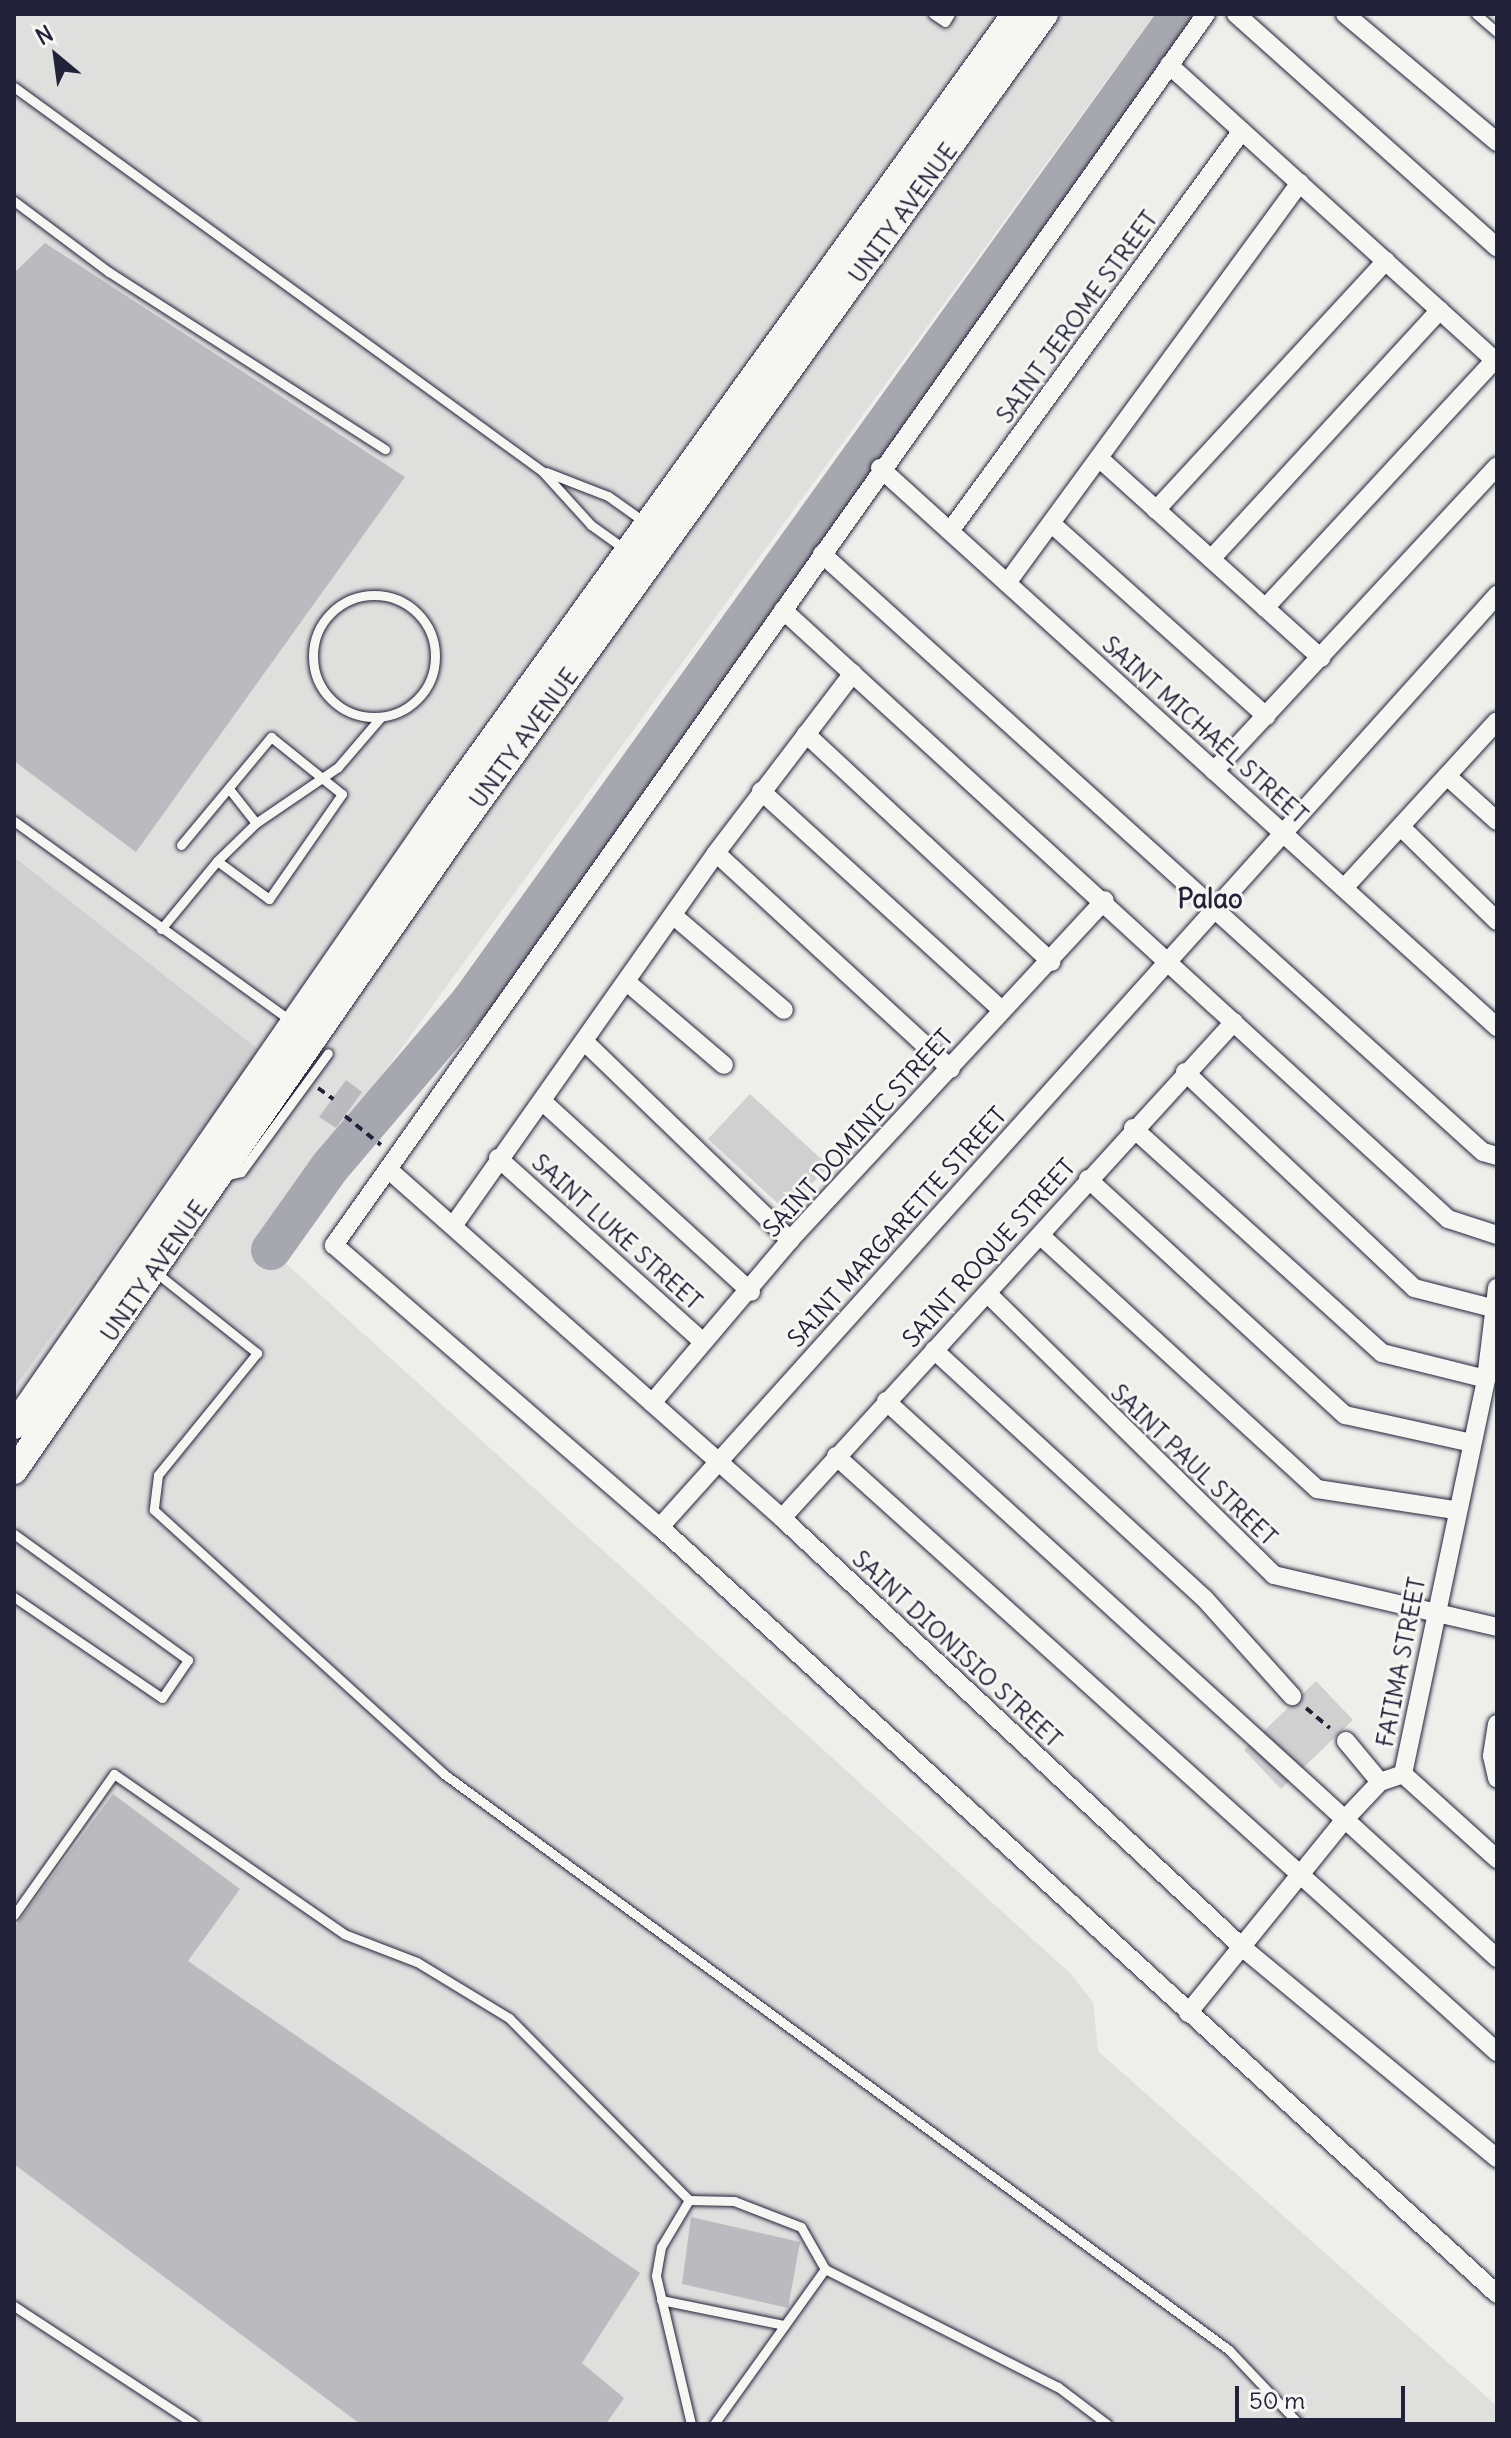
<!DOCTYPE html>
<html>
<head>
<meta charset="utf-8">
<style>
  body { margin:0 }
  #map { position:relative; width:1511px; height:2438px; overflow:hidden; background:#eeeeeb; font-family:Delius,sans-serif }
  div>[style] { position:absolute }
  .built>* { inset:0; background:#dfdfde }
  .green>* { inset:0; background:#d0d0d1 }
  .river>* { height:40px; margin:-20px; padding:0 20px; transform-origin:20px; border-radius:20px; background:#a7a7af }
  .building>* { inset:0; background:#bbbbbf }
  .path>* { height:4px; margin-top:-2px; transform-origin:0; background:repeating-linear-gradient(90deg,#22223b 0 8px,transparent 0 14px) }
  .roads { filter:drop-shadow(0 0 2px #22223b) drop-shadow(0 0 2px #22223b) }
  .lane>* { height:9px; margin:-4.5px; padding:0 4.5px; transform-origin:4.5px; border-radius:4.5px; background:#f6f6f2 }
  .lane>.ring { margin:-4.5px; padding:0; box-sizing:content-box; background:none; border:9px solid #f6f6f2; border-radius:50% }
  .street>* { height:18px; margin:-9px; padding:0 9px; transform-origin:9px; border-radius:9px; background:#f6f6f2 }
  .secondary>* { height:26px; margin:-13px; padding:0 13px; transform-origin:13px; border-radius:13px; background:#f6f6f2 }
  span { translate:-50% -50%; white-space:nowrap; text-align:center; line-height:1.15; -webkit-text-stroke:6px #f6f6f2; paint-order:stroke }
  .street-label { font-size:24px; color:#22223b }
  .neighbourhood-label { font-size:26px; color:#22223b; font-weight:700 }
  .frame { position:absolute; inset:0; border:16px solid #22223b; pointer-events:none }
  .north { position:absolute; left:16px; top:16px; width:80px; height:80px; -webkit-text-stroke:6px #f6f6f2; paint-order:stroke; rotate:331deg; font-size:22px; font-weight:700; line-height:32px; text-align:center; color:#22223b }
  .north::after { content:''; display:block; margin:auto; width:28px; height:36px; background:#22223b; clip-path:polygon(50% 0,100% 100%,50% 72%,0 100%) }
  .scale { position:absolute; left:1235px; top:2386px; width:170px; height:36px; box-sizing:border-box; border:4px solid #22223b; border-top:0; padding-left:10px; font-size:24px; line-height:28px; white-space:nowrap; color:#22223b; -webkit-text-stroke:6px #f6f6f2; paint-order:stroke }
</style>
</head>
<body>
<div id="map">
  <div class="built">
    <div style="clip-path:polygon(14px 14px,1155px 14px,261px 1241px,1070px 1973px,1093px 2002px,1098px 2051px,1497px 2406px,1497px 2424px,14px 2424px)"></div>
  </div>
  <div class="green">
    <div style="clip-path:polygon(14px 857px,259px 1050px,14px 1388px)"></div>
    <div style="clip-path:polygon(750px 1094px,829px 1166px,786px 1211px,708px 1139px)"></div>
    <div style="clip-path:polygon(1316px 1681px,1353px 1720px,1281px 1789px,1244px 1750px)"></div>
  </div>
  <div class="river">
    <div style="left:271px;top:1250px;width:102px;rotate:-54.6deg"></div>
    <div style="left:330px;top:1167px;width:219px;rotate:-49.6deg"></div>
    <div style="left:472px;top:1000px;width:1214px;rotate:-54.32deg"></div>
  </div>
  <div class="building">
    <div style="clip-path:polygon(45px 243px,405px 477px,136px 852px,14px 761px,14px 273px)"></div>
    <div style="clip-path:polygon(346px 1080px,362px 1092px,336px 1128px,319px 1117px)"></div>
    <div style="clip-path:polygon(113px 1794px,240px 1889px,188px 1961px,640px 2273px,582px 2363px,624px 2398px,606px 2424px,360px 2424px,14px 2164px,14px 1928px)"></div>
    <div style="clip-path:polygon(691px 2217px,800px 2242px,788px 2308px,682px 2284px)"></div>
  </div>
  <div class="path">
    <div style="left:318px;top:1088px;width:19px;rotate:36deg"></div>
    <div style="left:345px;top:1116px;width:46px;rotate:38.9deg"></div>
    <div style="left:1306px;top:1708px;width:31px;rotate:40deg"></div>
  </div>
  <div class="roads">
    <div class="lane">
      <div style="left:933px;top:14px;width:14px;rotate:34deg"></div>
      <div style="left:945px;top:22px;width:9px;rotate:-58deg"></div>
      <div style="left:1476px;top:14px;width:28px;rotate:41deg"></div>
      <div style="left:14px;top:87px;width:653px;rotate:36.03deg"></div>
      <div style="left:542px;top:471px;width:73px;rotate:47.8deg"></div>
      <div style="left:591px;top:525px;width:43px;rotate:35.5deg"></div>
      <div style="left:14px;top:201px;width:119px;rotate:36.8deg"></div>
      <div style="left:109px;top:272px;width:328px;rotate:32.7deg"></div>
      <div style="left:546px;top:472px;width:66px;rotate:21.2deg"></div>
      <div style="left:608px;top:496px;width:47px;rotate:35.4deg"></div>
      <div class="ring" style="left:313px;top:595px;width:113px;height:113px"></div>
      <div style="left:230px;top:790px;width:42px;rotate:51.8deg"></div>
      <div style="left:14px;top:821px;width:342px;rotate:35.8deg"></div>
      <div style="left:181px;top:845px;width:141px;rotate:-50.2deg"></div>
      <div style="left:271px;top:737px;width:91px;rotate:38.8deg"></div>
      <div style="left:342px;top:794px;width:128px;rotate:124.8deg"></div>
      <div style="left:269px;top:899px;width:64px;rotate:-143.8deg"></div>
      <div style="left:161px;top:929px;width:88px;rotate:-50.5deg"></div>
      <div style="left:217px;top:861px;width:54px;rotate:-44.3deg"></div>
      <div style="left:256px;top:823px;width:99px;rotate:-34.3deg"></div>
      <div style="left:338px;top:767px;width:65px;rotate:-49.4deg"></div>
      <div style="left:228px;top:1175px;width:13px;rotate:-13deg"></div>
      <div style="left:241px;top:1172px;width:147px;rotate:-53.8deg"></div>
      <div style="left:154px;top:1271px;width:132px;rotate:38.5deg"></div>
      <div style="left:257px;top:1353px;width:157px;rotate:129.1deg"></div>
      <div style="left:158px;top:1475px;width:35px;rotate:97deg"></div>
      <div style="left:154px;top:1510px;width:392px;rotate:42.3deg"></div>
      <div style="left:444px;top:1774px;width:974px;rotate:36.27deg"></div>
      <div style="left:1229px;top:2350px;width:102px;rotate:46.6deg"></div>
      <div style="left:14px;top:1534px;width:215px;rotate:35.9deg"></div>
      <div style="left:188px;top:1660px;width:46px;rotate:124.4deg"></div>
      <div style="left:162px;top:1698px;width:179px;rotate:-145.7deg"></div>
      <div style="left:14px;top:1915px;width:173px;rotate:-54.7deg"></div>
      <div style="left:114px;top:1774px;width:280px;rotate:34.8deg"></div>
      <div style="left:344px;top:1934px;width:78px;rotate:21deg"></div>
      <div style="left:417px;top:1962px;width:108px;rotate:31.3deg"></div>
      <div style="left:509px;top:2018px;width:256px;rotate:45.3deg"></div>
      <div style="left:689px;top:2200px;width:55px;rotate:120.8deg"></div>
      <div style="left:661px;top:2247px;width:29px;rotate:100deg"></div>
      <div style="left:656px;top:2276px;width:152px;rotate:76.7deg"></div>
      <div style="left:689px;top:2200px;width:45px;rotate:1.3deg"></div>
      <div style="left:734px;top:2201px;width:72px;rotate:21.2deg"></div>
      <div style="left:801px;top:2227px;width:48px;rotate:60.3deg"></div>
      <div style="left:661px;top:2300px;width:126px;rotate:11.5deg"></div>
      <div style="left:14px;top:2306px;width:215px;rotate:33.2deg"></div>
      <div style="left:714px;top:2424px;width:191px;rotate:-54.4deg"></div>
      <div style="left:825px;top:2269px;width:261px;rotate:26.9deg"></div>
      <div style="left:1058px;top:2387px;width:61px;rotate:37.1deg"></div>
    </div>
    <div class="street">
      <div style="left:1206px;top:14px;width:1509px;rotate:125.31deg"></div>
      <div style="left:334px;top:1245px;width:431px;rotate:40.9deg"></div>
      <div style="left:660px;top:1527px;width:1135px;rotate:42.5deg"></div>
      <div style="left:1236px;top:14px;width:350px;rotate:41.8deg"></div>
      <div style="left:1345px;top:14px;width:199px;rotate:40.1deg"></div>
      <div style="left:1169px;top:65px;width:442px;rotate:42.2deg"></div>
      <div style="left:1099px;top:458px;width:299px;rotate:42deg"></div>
      <div style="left:880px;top:468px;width:833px;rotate:42.18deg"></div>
      <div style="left:1156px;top:510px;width:339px;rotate:-47.3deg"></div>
      <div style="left:1052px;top:524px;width:288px;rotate:41.9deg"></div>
      <div style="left:950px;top:531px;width:495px;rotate:-53.9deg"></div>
      <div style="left:822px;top:554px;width:891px;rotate:42.14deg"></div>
      <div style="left:1483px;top:1152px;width:15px;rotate:16deg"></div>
      <div style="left:1211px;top:559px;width:338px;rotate:-47.4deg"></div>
      <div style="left:1007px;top:583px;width:496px;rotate:-53.8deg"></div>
      <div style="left:1265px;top:608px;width:338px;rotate:-47.2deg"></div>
      <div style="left:783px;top:610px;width:902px;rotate:42.48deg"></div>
      <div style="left:1448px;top:1219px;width:52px;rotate:18.1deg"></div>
      <div style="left:806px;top:734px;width:335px;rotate:42.9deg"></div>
      <div style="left:1214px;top:771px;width:416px;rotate:-47.1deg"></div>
      <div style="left:1447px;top:776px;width:67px;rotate:42deg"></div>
      <div style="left:761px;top:791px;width:326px;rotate:42.3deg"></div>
      <div style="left:1401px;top:827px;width:134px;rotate:44.4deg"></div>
      <div style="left:716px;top:853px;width:319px;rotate:42.6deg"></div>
      <div style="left:1344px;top:888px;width:226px;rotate:-47.5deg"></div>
      <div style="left:675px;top:917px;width:143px;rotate:40.5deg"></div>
      <div style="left:628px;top:983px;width:126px;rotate:40.5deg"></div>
      <div style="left:586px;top:1043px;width:284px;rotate:44deg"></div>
      <div style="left:1185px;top:1072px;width:315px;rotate:43.3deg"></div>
      <div style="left:1414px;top:1288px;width:81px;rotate:14.4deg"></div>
      <div style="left:542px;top:1101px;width:283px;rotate:42.4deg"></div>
      <div style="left:1133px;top:1128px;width:336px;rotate:42.1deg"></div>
      <div style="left:1382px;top:1353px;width:107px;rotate:14deg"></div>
      <div style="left:498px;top:1158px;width:275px;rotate:41.9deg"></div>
      <div style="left:389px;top:1170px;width:525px;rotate:41.52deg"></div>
      <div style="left:782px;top:1518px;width:630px;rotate:43.01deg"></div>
      <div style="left:1243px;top:1948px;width:330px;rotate:39.6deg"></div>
      <div style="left:1088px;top:1179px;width:349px;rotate:42.6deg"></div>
      <div style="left:1345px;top:1415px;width:130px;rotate:12.4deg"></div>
      <div style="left:453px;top:1226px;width:456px;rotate:-54.8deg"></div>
      <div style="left:716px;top:853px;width:226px;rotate:-52.7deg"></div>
      <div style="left:1041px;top:1236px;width:374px;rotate:42.5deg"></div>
      <div style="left:1317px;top:1489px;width:140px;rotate:8.7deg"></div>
      <div style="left:987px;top:1293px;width:402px;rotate:44.5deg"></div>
      <div style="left:1274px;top:1575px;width:229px;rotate:13.1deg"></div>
      <div style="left:934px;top:1350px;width:367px;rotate:42.6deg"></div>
      <div style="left:1204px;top:1598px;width:132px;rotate:48.1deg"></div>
      <div style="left:886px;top:1401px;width:827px;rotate:42.35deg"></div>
      <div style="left:652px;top:1403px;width:214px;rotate:-49.7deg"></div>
      <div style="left:790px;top:1240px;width:463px;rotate:-47.2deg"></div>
      <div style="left:836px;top:1456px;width:890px;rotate:42.04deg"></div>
      <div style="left:782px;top:1518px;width:671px;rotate:-47.66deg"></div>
      <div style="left:660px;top:1527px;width:1253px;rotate:-48.07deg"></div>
      <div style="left:1497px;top:1724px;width:32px;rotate:99deg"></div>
      <div style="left:1492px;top:1756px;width:23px;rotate:77deg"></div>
      <div style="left:1346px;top:1741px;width:53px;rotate:50.3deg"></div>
      <div style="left:1403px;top:1774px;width:404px;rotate:-78.1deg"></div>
      <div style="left:1486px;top:1379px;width:92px;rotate:-83.1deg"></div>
      <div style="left:1403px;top:1774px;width:127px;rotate:42.1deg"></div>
      <div style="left:1188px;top:2013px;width:251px;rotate:-51deg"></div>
      <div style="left:1346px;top:1818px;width:50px;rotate:-46.6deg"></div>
      <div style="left:1380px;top:1782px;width:24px;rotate:-19deg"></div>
    </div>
    <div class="secondary">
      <div style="left:14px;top:1426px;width:746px;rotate:-55.27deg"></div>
      <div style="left:439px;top:813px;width:985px;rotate:-54.21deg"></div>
      <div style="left:14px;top:1471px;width:780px;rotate:-55.29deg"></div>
      <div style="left:458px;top:830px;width:1005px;rotate:-54.27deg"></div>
    </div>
  </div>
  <div class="street-label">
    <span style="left:903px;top:213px;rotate:-54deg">UNITY AVENUE</span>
    <span style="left:1077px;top:317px;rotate:-54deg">SAINT JEROME STREET</span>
    <span style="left:1205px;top:730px;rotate:42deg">SAINT MICHAEL STREET</span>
    <span style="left:524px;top:738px;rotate:-54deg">UNITY AVENUE</span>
    <span style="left:858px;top:1133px;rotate:-48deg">SAINT DOMINIC STREET</span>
    <span style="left:897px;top:1227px;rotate:-48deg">SAINT MARGARETTE STREET</span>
    <span style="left:617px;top:1232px;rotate:42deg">SAINT LUKE STREET</span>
    <span style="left:989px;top:1253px;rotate:-48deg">SAINT ROQUE STREET</span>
    <span style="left:154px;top:1271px;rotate:-55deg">UNITY AVENUE</span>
    <span style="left:1194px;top:1465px;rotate:44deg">SAINT PAUL STREET</span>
    <span style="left:957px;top:1649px;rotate:43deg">SAINT DIONISIO STREET</span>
    <span style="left:1401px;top:1662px;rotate:-79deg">FATIMA STREET</span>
  </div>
  <div class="neighbourhood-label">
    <span style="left:1210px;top:899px">Palao</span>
  </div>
  <div class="frame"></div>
  <div class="north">N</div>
  <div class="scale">50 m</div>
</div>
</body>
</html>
